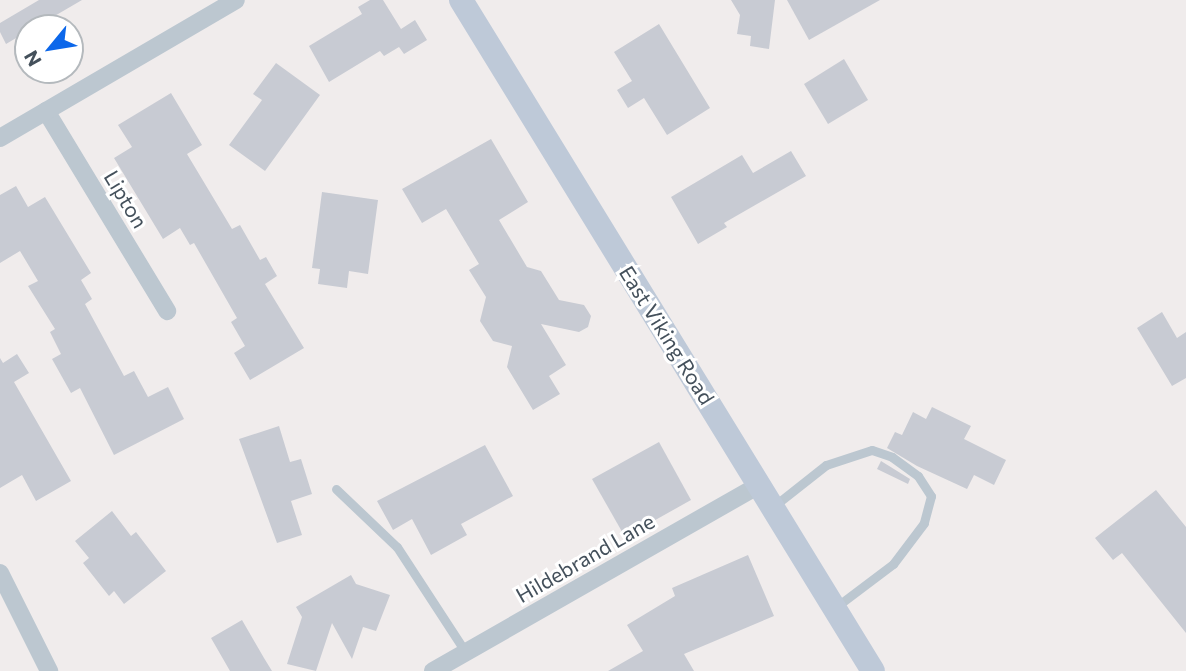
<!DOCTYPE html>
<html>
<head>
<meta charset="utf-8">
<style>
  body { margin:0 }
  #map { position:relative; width:1186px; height:671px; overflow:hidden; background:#f0ecec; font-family:Commissioner,sans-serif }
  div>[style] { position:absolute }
  .building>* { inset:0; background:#c8cbd3 }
  .lane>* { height:9px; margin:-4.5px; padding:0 4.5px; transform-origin:4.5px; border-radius:4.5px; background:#bcc7d0 }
  .street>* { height:18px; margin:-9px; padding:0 9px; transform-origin:9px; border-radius:9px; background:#bcc7d0 }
  .secondary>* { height:24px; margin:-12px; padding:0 12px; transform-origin:12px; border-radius:12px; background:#bec9d8 }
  span { translate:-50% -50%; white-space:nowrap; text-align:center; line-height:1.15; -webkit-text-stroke:6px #fff; paint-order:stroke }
  .street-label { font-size:21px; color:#44505b }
  .north { position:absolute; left:14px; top:14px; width:70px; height:70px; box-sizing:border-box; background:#fff; border:2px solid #b4b9bd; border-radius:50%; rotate:240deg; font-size:19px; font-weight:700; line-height:28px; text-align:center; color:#44505b }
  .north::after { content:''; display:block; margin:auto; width:24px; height:32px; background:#0c67ea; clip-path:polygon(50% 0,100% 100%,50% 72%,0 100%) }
</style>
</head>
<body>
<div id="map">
  <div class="building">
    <div style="clip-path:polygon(39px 0,82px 0,34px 28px,28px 28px,28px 31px,6px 44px,0 32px,0 23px)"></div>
    <div style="clip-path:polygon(370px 0,383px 0,401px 29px,415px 20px,427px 40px,404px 54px,399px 47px,384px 56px,380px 51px,329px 82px,309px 46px,362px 14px,358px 7px)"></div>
    <div style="clip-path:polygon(731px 0,775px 0,769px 49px,750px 46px,751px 36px,737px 34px,740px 15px)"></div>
    <div style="clip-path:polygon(787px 0,880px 0,809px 40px)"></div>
    <div style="clip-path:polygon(659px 24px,710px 108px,667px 135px,644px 98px,628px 108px,617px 90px,632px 81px,614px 52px)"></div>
    <div style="clip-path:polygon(844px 59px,868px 100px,828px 124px,804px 84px)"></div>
    <div style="clip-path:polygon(276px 63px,320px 95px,265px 171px,229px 145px,262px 100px,253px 94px)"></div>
    <div style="clip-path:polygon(171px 93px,202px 145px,187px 154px,232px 229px,240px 225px,260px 260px,266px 257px,277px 276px,265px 284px,304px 348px,250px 380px,234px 353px,245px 346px,231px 322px,237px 318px,194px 243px,190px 245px,180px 228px,163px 239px,114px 158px,132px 147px,118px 125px)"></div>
    <div style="clip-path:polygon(491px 139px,528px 202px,499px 220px,527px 267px,541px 271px,559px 300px,584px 305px,591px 316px,588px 327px,579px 332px,541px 324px,566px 365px,549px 376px,560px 394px,533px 410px,507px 367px,512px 346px,493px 341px,480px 321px,486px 297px,469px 270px,479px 264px,446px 209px,422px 223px,402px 189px)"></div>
    <div style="clip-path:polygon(791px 151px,806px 176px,724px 223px,727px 227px,698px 244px,671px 197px,742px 155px,753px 173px)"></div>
    <div style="clip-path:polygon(16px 186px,28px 207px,45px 197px,91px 273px,81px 280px,92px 299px,85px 304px,124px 376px,134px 371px,148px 397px,168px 387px,184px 419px,114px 455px,80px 388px,71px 393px,52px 359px,61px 354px,50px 332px,55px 329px,28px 286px,38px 281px,20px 251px,0 263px,0 195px)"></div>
    <div style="clip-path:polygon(322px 192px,378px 200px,368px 274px,349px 271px,347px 288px,318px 284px,320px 269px,312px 268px)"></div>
    <div style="clip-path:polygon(1162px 312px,1177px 338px,1186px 332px,1186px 378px,1172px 386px,1137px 328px)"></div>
    <div style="clip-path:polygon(17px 354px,29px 373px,14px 382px,71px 481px,36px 501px,22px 475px,0 488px,0 358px,3px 363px)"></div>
    <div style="clip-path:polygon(932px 407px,971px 426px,964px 439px,1006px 460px,994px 485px,974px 475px,967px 489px,917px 466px,887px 448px,895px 432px,902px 435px,913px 412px,926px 419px)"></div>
    <div style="clip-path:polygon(279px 426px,290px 462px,301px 459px,312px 494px,291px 501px,302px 535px,277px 543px,239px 439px)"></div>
    <div style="clip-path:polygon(659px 442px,691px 500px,625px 537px,592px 479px)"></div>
    <div style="clip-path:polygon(485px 445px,513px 496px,461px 524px,467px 535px,431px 555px,412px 519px,393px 530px,377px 501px)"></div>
    <div style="clip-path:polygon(881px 461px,910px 479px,908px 484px,877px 469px)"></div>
    <div style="clip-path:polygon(1156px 490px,1186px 527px,1186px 633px,1122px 553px,1113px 560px,1095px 538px)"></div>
    <div style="clip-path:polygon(112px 511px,131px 536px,136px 532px,166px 571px,124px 604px,114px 591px,109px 596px,83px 563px,89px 558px,75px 541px)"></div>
    <div style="clip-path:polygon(748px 555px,774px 616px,684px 654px,694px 671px,608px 671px,643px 651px,627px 625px,675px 596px,672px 588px)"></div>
    <div style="clip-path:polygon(351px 575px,356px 584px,390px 595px,376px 631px,363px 627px,352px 659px,332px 623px,316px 671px,287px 664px,302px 617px,296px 607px)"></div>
    <div style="clip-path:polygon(242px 620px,264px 658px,272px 671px,230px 671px,211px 638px)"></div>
  </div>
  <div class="lane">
    <div style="left:336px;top:489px;width:84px;rotate:43.6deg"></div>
    <div style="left:397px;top:547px;width:126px;rotate:56.9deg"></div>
    <div style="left:774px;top:506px;width:66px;rotate:-38.3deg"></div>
    <div style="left:826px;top:465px;width:48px;rotate:-18.1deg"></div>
    <div style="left:872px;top:450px;width:21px;rotate:19deg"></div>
    <div style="left:892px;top:457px;width:32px;rotate:36deg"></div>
    <div style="left:918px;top:476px;width:24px;rotate:57deg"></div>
    <div style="left:931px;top:496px;width:28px;rotate:105deg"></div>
    <div style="left:924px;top:523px;width:51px;rotate:127.1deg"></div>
    <div style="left:893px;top:564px;width:71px;rotate:143deg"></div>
  </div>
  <div class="street">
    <div style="left:46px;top:111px;width:234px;rotate:58.8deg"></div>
    <div style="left:0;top:138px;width:273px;rotate:-30.3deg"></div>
    <div style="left:0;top:573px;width:110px;rotate:63.4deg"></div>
    <div style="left:433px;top:671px;width:375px;rotate:-29.7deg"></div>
  </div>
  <div class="secondary">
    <div style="left:461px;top:0;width:787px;rotate:58.45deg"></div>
  </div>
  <div class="street-label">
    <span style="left:126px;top:199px;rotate:59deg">Lipton</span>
    <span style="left:667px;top:335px;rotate:58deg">East Viking Road</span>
    <span style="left:585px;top:558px;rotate:-30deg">Hildebrand Lane</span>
  </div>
  <div class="north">N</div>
</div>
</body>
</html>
